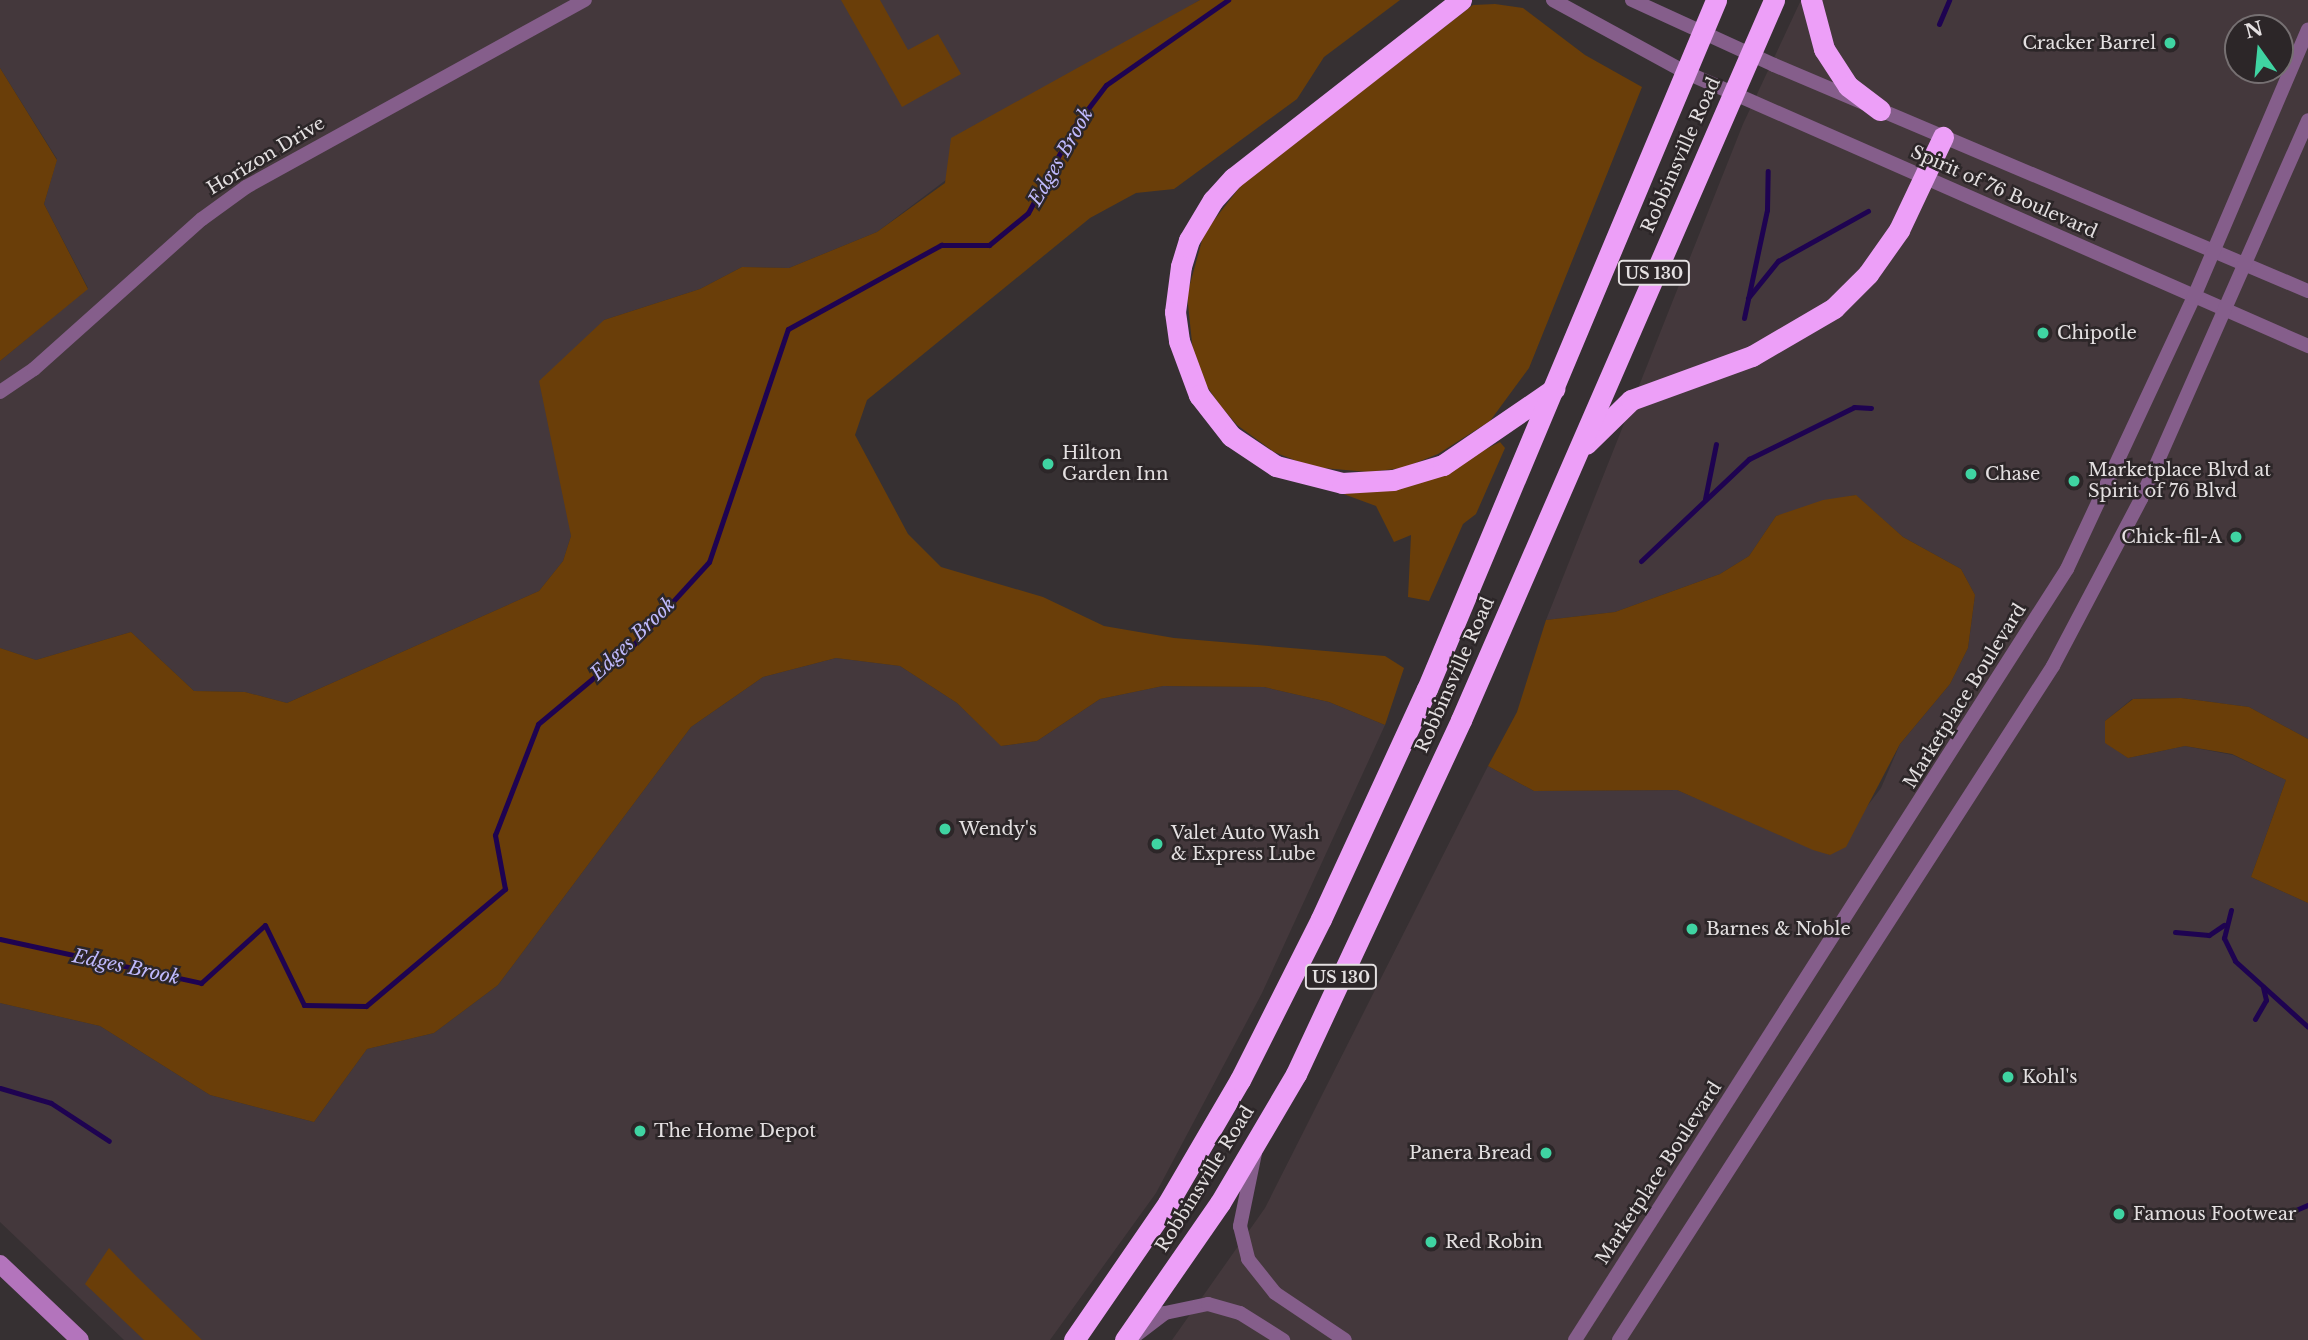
<!DOCTYPE html>
<html>
<head>
<meta charset="utf-8">
<style>
  body { margin:0 }
  #map { position:relative; width:2308px; height:1340px; overflow:hidden; background:#363032; font-family:"Libre Baskerville",serif }
  div>[style] { position:absolute }
  .built>* { inset:0; background:#44383c }
  .green>* { inset:0; background:#6a3e09 }
  .stream>* { height:5px; margin:-2.5px; padding:0 2.5px; transform-origin:2.5px; border-radius:2.5px; background:#1e0351 }
  .street>* { height:14px; margin:-7px; padding:0 7px; transform-origin:7px; border-radius:7px; background:#855e8b }
  .secondary>* { height:18px; margin:-9px; padding:0 9px; transform-origin:9px; border-radius:9px; background:#b374bc }
  .highway>* { height:21px; margin:-10.5px; padding:0 10.5px; transform-origin:10.5px; border-radius:10.5px; background:#ed9ff8 }
  .dots>* { width:19px; height:19px; translate:-50% -50%; box-sizing:border-box; border:4px solid #2c2628; border-radius:50% }
  span { translate:-50% -50%; white-space:nowrap; text-align:center; line-height:1.15; -webkit-text-stroke:5px #2c2628; paint-order:stroke }
  .shield-label span { padding:2px 5px; background:#2c2628; border:2px solid; border-radius:5px; -webkit-text-stroke-width:0 }
  .shield-label { font-size:16px; color:#e4e0e1; font-weight:700 }
  .poi-label { font-size:18px; color:#e4e0e1 }
  .right { translate:-100% -50%; text-align:right }
  .left { translate:0 -50%; text-align:left }
  .street-label { font-size:18px; color:#e4e0e1 }
  .water-label { font-size:19px; color:#bfb9fc; font-style:italic }
  .north { position:absolute; left:2224px; top:14px; width:70px; height:70px; box-sizing:border-box; background:#2c2628; border:2px solid #767072; border-radius:50%; rotate:345deg; font-size:19px; font-weight:700; line-height:28px; text-align:center; color:#e4e0e1 }
  .north::after { content:''; display:block; margin:auto; width:24px; height:32px; background:#3fd4a2; clip-path:polygon(50% 0,100% 100%,50% 72%,0 100%) }
</style>
</head>
<body>
<div id="map">
  <div class="built">
    <div style="clip-path:polygon(0 0,1200px 0,1130px 41px,877px 232px,789px 268px,742px 267px,700px 289px,604px 320px,567px 501px,571px 536px,563px 561px,539px 591px,287px 703px,245px 692px,194px 691px,131px 632px,36px 660px,0 648px,0 361px,88px 288px,44px 204px,57px 159px,0 68px)"></div>
    <div style="clip-path:polygon(evenodd,1801px 0,2308px 0,2308px 739px,2249px 707px,2181px 698px,2132px 699px,2105px 721px,2105px 742px,2128px 758px,2185px 746px,2233px 755px,2286px 780px,2251px 877px,2308px 903px,2308px 1340px,1172px 1340px,1265px 1208px,1488px 766px,1534px 791px,1677px 790px,1830px 855px,1881px 788px,1900px 744px,1950px 684px,1968px 648px,1975px 595px,1961px 569px,1903px 537px,1855px 495px,1776px 516px,1749px 556px,1720px 574px,1615px 612px,1546px 620px,1743px 124px,1801px 0,2238px 28px,2280px 28px,2280px 70px,2238px 70px,2238px 28px)"></div>
    <div style="clip-path:polygon(836px 658px,900px 666px,957px 703px,1002px 746px,1037px 741px,1100px 699px,1163px 686px,1264px 687px,1329px 702px,1385px 725px,1262px 993px,1156px 1193px,1050px 1340px,124px 1340px,0 1222px,0 1003px,100px 1026px,210px 1095px,314px 1122px,367px 1049px,434px 1033px,498px 985px,691px 727px,763px 677px)"></div>
  </div>
  <div class="green">
    <div style="clip-path:polygon(841px 0,880px 0,908px 50px,938px 34px,961px 74px,902px 107px)"></div>
    <div style="clip-path:polygon(1200px 0,1400px 0,1324px 57px,1297px 99px,1174px 189px,1136px 193px,1090px 218px,867px 400px,855px 435px,908px 534px,941px 567px,1043px 597px,1104px 626px,1174px 638px,1385px 656px,1404px 668px,1385px 725px,1329px 702px,1264px 687px,1163px 686px,1100px 699px,1037px 741px,1001px 746px,957px 703px,900px 666px,836px 658px,763px 677px,691px 727px,498px 985px,434px 1033px,367px 1049px,314px 1122px,210px 1095px,100px 1026px,0 1003px,0 648px,36px 660px,131px 632px,194px 691px,245px 692px,287px 703px,539px 591px,563px 561px,571px 536px,539px 381px,604px 320px,700px 289px,742px 267px,789px 268px,877px 232px,945px 183px,951px 138px)"></div>
    <div style="clip-path:polygon(1495px 4px,1523px 8px,1585px 55px,1642px 87px,1529px 368px,1490px 421px,1438px 454px,1403px 468px,1368px 472px,1312px 467px,1274px 452px,1237px 425px,1219px 404px,1202px 379px,1193px 352px,1187px 295px,1204px 233px,1243px 183px,1473px 5px)"></div>
    <div style="clip-path:polygon(0 68px,57px 160px,44px 204px,88px 289px,0 361px)"></div>
    <div style="clip-path:polygon(1500px 442px,1505px 448px,1476px 514px,1463px 524px,1429px 601px,1408px 597px,1411px 535px,1394px 542px,1376px 506px,1338px 492px,1417px 484px)"></div>
    <div style="clip-path:polygon(1856px 495px,1903px 537px,1961px 569px,1975px 595px,1968px 648px,1950px 684px,1900px 744px,1846px 847px,1830px 855px,1813px 850px,1677px 790px,1534px 791px,1488px 766px,1517px 712px,1546px 620px,1615px 612px,1720px 574px,1749px 556px,1776px 516px,1823px 500px)"></div>
    <div style="clip-path:polygon(2181px 698px,2249px 707px,2308px 739px,2308px 903px,2251px 877px,2286px 780px,2232px 754px,2185px 746px,2128px 758px,2105px 743px,2105px 721px,2133px 699px)"></div>
    <div style="clip-path:polygon(109px 1248px,134px 1274px,202px 1340px,144px 1340px,85px 1284px)"></div>
  </div>
  <div class="stream">
    <div style="left:1939px;top:24px;width:26px;rotate:-67deg"></div>
    <div style="left:1748px;top:298px;width:48px;rotate:-51deg"></div>
    <div style="left:1778px;top:261px;width:103px;rotate:-29.1deg"></div>
    <div style="left:1744px;top:318px;width:110px;rotate:-78deg"></div>
    <div style="left:1767px;top:210px;width:39px;rotate:-89deg"></div>
    <div style="left:1705px;top:499px;width:56px;rotate:-78.7deg"></div>
    <div style="left:1641px;top:561px;width:149px;rotate:-43.4deg"></div>
    <div style="left:1749px;top:459px;width:117px;rotate:-26.3deg"></div>
    <div style="left:1854px;top:407px;width:17px;rotate:3deg"></div>
    <div style="left:2231px;top:910px;width:29px;rotate:104deg"></div>
    <div style="left:2224px;top:938px;width:25px;rotate:64deg"></div>
    <div style="left:2235px;top:961px;width:98px;rotate:42.1deg"></div>
    <div style="left:2175px;top:932px;width:34px;rotate:5deg"></div>
    <div style="left:2209px;top:935px;width:18px;rotate:-34deg"></div>
    <div style="left:0;top:939px;width:206px;rotate:12.3deg"></div>
    <div style="left:201px;top:983px;width:86px;rotate:-42.2deg"></div>
    <div style="left:265px;top:925px;width:89px;rotate:64deg"></div>
    <div style="left:304px;top:1005px;width:62px;rotate:0.9deg"></div>
    <div style="left:366px;top:1006px;width:182px;rotate:-40.1deg"></div>
    <div style="left:505px;top:889px;width:55px;rotate:-100.5deg"></div>
    <div style="left:495px;top:835px;width:119px;rotate:-68.8deg"></div>
    <div style="left:538px;top:724px;width:125px;rotate:-39.8deg"></div>
    <div style="left:634px;top:644px;width:111px;rotate:-47.6deg"></div>
    <div style="left:709px;top:562px;width:246px;rotate:-71.3deg"></div>
    <div style="left:788px;top:329px;width:175px;rotate:-28.8deg"></div>
    <div style="left:941px;top:245px;width:48px"></div>
    <div style="left:989px;top:245px;width:50px;rotate:-39.4deg"></div>
    <div style="left:1028px;top:213px;width:98px;rotate:-61.9deg"></div>
    <div style="left:1074px;top:127px;width:53px;rotate:-52.7deg"></div>
    <div style="left:1106px;top:85px;width:149px;rotate:-34.9deg"></div>
    <div style="left:2255px;top:1019px;width:22px;rotate:-60deg"></div>
    <div style="left:2266px;top:1000px;width:13px;rotate:-103deg"></div>
    <div style="left:0;top:1088px;width:53px;rotate:16.4deg"></div>
    <div style="left:51px;top:1103px;width:69px;rotate:33.2deg"></div>
    <div style="left:2284px;top:1215px;width:26px;rotate:-23deg"></div>
  </div>
  <div class="street">
    <div style="left:1553px;top:0;width:150px;rotate:28.6deg"></div>
    <div style="left:1685px;top:72px;width:681px;rotate:23.74deg"></div>
    <div style="left:1632px;top:0;width:156px;rotate:24.6deg"></div>
    <div style="left:1774px;top:65px;width:580px;rotate:22.94deg"></div>
    <div style="left:0;top:392px;width:41px;rotate:-34.1deg"></div>
    <div style="left:34px;top:369px;width:225px;rotate:-41.8deg"></div>
    <div style="left:202px;top:219px;width:54px;rotate:-36deg"></div>
    <div style="left:246px;top:187px;width:387px;rotate:-28.9deg"></div>
    <div style="left:1255px;top:1153px;width:75px;rotate:101.6deg"></div>
    <div style="left:1240px;top:1226px;width:34px;rotate:76deg"></div>
    <div style="left:1248px;top:1259px;width:43px;rotate:51.5deg"></div>
    <div style="left:1275px;top:1293px;width:84px;rotate:33.9deg"></div>
    <div style="left:1131px;top:1339px;width:43px;rotate:-37.4deg"></div>
    <div style="left:1165px;top:1313px;width:44px;rotate:-11.8deg"></div>
    <div style="left:1208px;top:1304px;width:33px;rotate:16deg"></div>
    <div style="left:1240px;top:1313px;width:51px;rotate:32.1deg"></div>
    <div style="left:1575px;top:1340px;width:915px;rotate:-57.46deg"></div>
    <div style="left:2067px;top:569px;width:298px;rotate:-65deg"></div>
    <div style="left:2193px;top:299px;width:293px;rotate:-66.9deg"></div>
    <div style="left:1619px;top:1340px;width:802px;rotate:-57.22deg"></div>
    <div style="left:2053px;top:666px;width:189px;rotate:-62.2deg"></div>
    <div style="left:2141px;top:499px;width:414px;rotate:-66.2deg"></div>
  </div>
  <div class="secondary">
    <div style="left:0;top:1264px;width:110px;rotate:43.5deg"></div>
  </div>
  <div class="highway">
    <div style="left:1461px;top:0;width:289px;rotate:142deg"></div>
    <div style="left:1233px;top:178px;width:30px;rotate:132deg"></div>
    <div style="left:1213px;top:200px;width:47px;rotate:121deg"></div>
    <div style="left:1189px;top:240px;width:27px;rotate:107deg"></div>
    <div style="left:1181px;top:266px;width:46px;rotate:97.4deg"></div>
    <div style="left:1175px;top:312px;width:29px;rotate:82deg"></div>
    <div style="left:1179px;top:341px;width:58px;rotate:69.7deg"></div>
    <div style="left:1199px;top:395px;width:52px;rotate:52deg"></div>
    <div style="left:1231px;top:436px;width:54px;rotate:33.7deg"></div>
    <div style="left:1276px;top:466px;width:68px;rotate:14.4deg"></div>
    <div style="left:1342px;top:483px;width:51px;rotate:-3.4deg"></div>
    <div style="left:1393px;top:480px;width:52px;rotate:-16.7deg"></div>
    <div style="left:1443px;top:465px;width:135px;rotate:-34.4deg"></div>
    <div style="left:1811px;top:0;width:51px;rotate:75.1deg"></div>
    <div style="left:1824px;top:49px;width:44px;rotate:57deg"></div>
    <div style="left:1848px;top:86px;width:40px;rotate:37deg"></div>
    <div style="left:1586px;top:444px;width:63px;rotate:-44.4deg"></div>
    <div style="left:1631px;top:400px;width:129px;rotate:-20deg"></div>
    <div style="left:1752px;top:356px;width:95px;rotate:-30.3deg"></div>
    <div style="left:1834px;top:308px;width:48px;rotate:-45deg"></div>
    <div style="left:1868px;top:274px;width:54px;rotate:-54.8deg"></div>
    <div style="left:1899px;top:230px;width:103px;rotate:-64.7deg"></div>
    <div style="left:1074px;top:1340px;width:166px;rotate:-55.5deg"></div>
    <div style="left:1168px;top:1203px;width:143px;rotate:-59.7deg"></div>
    <div style="left:1240px;top:1080px;width:180px;rotate:-63.3deg"></div>
    <div style="left:1321px;top:919px;width:253px;rotate:-65.3deg"></div>
    <div style="left:1427px;top:689px;width:747px;rotate:-67.24deg"></div>
    <div style="left:1125px;top:1340px;width:167px;rotate:-55.3deg"></div>
    <div style="left:1220px;top:1203px;width:150px;rotate:-59.5deg"></div>
    <div style="left:1296px;top:1074px;width:391px;rotate:-65deg"></div>
    <div style="left:1461px;top:720px;width:785px;rotate:-66.5deg"></div>
  </div>
  <div class="dots">
    <div style="left:2170px;top:43px;background:#3fd4a2"></div>
    <div style="left:2043px;top:333px;background:#3fd4a2"></div>
    <div style="left:1048px;top:464px;background:#3fd4a2"></div>
    <div style="left:1971px;top:474px;background:#3fd4a2"></div>
    <div style="left:2074px;top:481px;background:#3fd4a2"></div>
    <div style="left:2236px;top:537px;background:#3fd4a2"></div>
    <div style="left:945px;top:829px;background:#3fd4a2"></div>
    <div style="left:1157px;top:844px;background:#3fd4a2"></div>
    <div style="left:1692px;top:929px;background:#3fd4a2"></div>
    <div style="left:2008px;top:1077px;background:#3fd4a2"></div>
    <div style="left:640px;top:1131px;background:#3fd4a2"></div>
    <div style="left:1546px;top:1153px;background:#3fd4a2"></div>
    <div style="left:2119px;top:1214px;background:#3fd4a2"></div>
    <div style="left:1431px;top:1242px;background:#3fd4a2"></div>
  </div>
  <div class="shield-label">
    <span style="left:1654px;top:273px">US 130</span>
    <span style="left:1341px;top:977px">US 130</span>
  </div>
  <div class="poi-label">
    <span class="right" style="left:2156px;top:43px">Cracker Barrel</span>
    <span class="left" style="left:2057px;top:333px">Chipotle</span>
    <span class="left" style="left:1062px;top:464px">Hilton<br>Garden Inn</span>
    <span class="left" style="left:2088px;top:481px">Marketplace Blvd at<br>Spirit of 76 Blvd</span>
    <span class="left" style="left:1985px;top:474px">Chase</span>
    <span class="right" style="left:2222px;top:537px">Chick-fil-A</span>
    <span class="left" style="left:959px;top:829px">Wendy's</span>
    <span class="left" style="left:1171px;top:844px">Valet Auto Wash<br>&amp; Express Lube</span>
    <span class="left" style="left:1706px;top:929px">Barnes &amp; Noble</span>
    <span class="left" style="left:2022px;top:1077px">Kohl's</span>
    <span class="left" style="left:654px;top:1131px">The Home Depot</span>
    <span class="right" style="left:1532px;top:1153px">Panera Bread</span>
    <span class="left" style="left:2133px;top:1214px">Famous Footwear</span>
    <span class="left" style="left:1445px;top:1242px">Red Robin</span>
  </div>
  <div class="street-label">
    <span style="left:1681px;top:155px;rotate:-66deg">Robbinsville Road</span>
    <span style="left:266px;top:156px;rotate:-31deg">Horizon Drive</span>
    <span style="left:2004px;top:192px;rotate:24deg">Spirit of 76 Boulevard</span>
    <span style="left:1455px;top:675px;rotate:-66deg">Robbinsville Road</span>
    <span style="left:1965px;top:696px;rotate:-58deg">Marketplace Boulevard</span>
    <span style="left:1659px;top:1173px;rotate:-57deg">Marketplace Boulevard</span>
    <span style="left:1205px;top:1179px;rotate:-58deg">Robbinsville Road</span>
  </div>
  <div class="water-label">
    <span style="left:1061px;top:157px;rotate:-60deg">Edges Brook</span>
    <span style="left:633px;top:639px;rotate:-44deg">Edges Brook</span>
    <span style="left:126px;top:967px;rotate:12deg">Edges Brook</span>
  </div>
  <div class="north">N</div>
</div>
</body>
</html>
